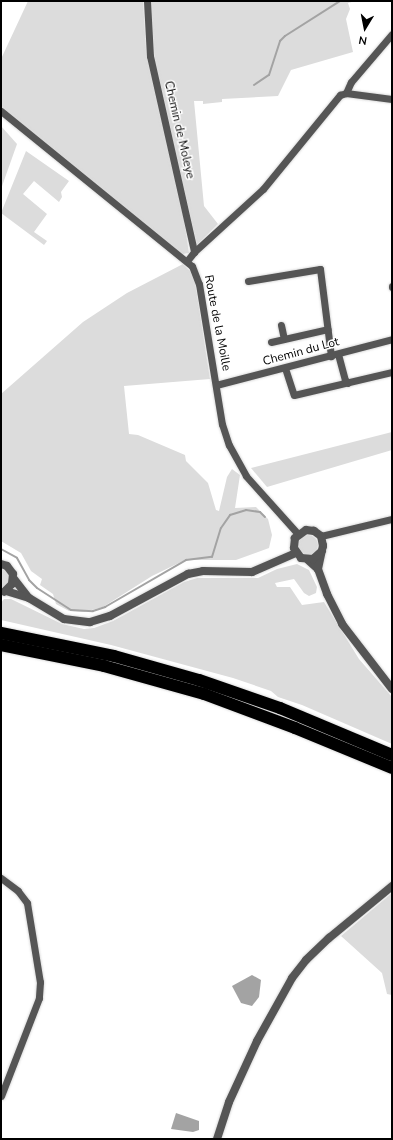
<!DOCTYPE html>
<html>
<head>
<meta charset="utf-8">
<style>
  body { margin:0 }
  #map { position:relative; width:393px; height:1140px; overflow:hidden; background:#fff; font-family:"Nunito Sans",sans-serif }
  div>[style] { position:absolute }
  .green>* { inset:0; background:#dcdcdc }
  .round { border-radius:50% }
  .water>* { inset:0; background:#a3a3a3 }
  .stream>* { height:2px; margin:-1px; padding:0 1px; transform-origin:1px; border-radius:1px; background:#a3a3a3 }
  .roads { filter:drop-shadow(0 0 1px #dbdbdb) drop-shadow(0 0 1px #dbdbdb) }
  .minor>* { height:7px; margin:-3.5px; padding:0 3.5px; transform-origin:3.5px; border-radius:3.5px; background:#555 }
  .tertiary>* { height:8px; margin:-4px; padding:0 4px; transform-origin:4px; border-radius:4px; background:#555 }
  .motorway>* { height:12px; margin:-6px; padding:0 6px; transform-origin:6px; border-radius:6px; background:#000 }
  span { translate:-50% -50%; white-space:nowrap; text-align:center; line-height:1.15; -webkit-text-stroke:3px #fff; paint-order:stroke }
  .street-label { font-size:12px; color:#000 }
  .frame { position:absolute; inset:0; border:2px solid #000; pointer-events:none }
  .north { position:absolute; left:345px; top:8px; width:40px; height:40px; -webkit-text-stroke:3px #fff; paint-order:stroke; rotate:190deg; font-size:11px; font-weight:700; line-height:16px; text-align:center; color:#000 }
  .north::after { content:''; display:block; margin:auto; width:14px; height:18px; background:#000; clip-path:polygon(50% 0,100% 100%,50% 72%,0 100%) }
</style>
</head>
<body>
<div id="map">
  <div class="green">
    <div style="clip-path:polygon(28px 1px,143px 1px,146px 50px,181px 200px,189px 253px,183px 254px,178px 251px,1px 107px,1px 59px)"></div>
    <div style="clip-path:polygon(151px 1px,355px 1px,348px 3px,350px 9px,346px 19px,353px 52px,291px 70px,278px 96px,222px 99px,222px 102px,203px 104px,203px 101px,194px 101px,204px 206px,218px 224px,197px 245px,155px 65px)"></div>
    <div style="clip-path:polygon(1px 126px,17px 144px,1px 189px)"></div>
    <div style="clip-path:polygon(26px 151px,69px 181px,61px 192px,62px 197px,59px 202px,34px 181px,23px 194px,47px 214px,34px 232px,47px 241px,44px 245px,1px 213px)"></div>
    <div style="clip-path:polygon(183px 264px,190px 271px,195px 282px,210px 379px,124px 386px,129px 434px,138px 435px,185px 455px,186px 461px,208px 483px,216px 510px,219px 511px,227px 477px,232px 469px,240px 475px,235px 508px,256px 507px,268px 519px,272px 535px,269px 548px,236px 560px,185px 560px,152px 576px,103px 607px,84px 612px,69px 611px,56px 604px,53px 594px,40px 585px,42px 579px,31px 571px,21px 553px,1px 541px,1px 394px,83px 322px,127px 293px)"></div>
    <div style="clip-path:polygon(392px 432px,392px 450px,267px 487px,251px 468px)"></div>
    <div class="round" style="left:298px;top:535px;width:20px;height:20px"></div>
    <div style="clip-path:polygon(297px 564px,309px 570px,317px 587px,316px 593px,309px 596px,304px 593px,294px 579px,275px 583px,277px 587px,290px 587px,302px 605px,324px 602px,359px 659px,392px 697px,392px 744px,302px 705px,278px 697px,271px 691px,233px 678px,111px 645px,1px 620px,1px 603px,4px 599px,11px 599px,62px 624px,84px 629px,94px 628px,113px 621px,184px 582px,197px 578px,258px 578px,277px 569px)"></div>
    <div style="clip-path:polygon(1px 568px,8px 572px,10px 579px,7px 585px,1px 588px)"></div>
    <div style="clip-path:polygon(392px 893px,392px 995px,387px 994px,382px 973px,341px 936px)"></div>
  </div>
  <div class="water">
    <div style="clip-path:polygon(252px 975px,261px 980px,259px 997px,252px 1006px,241px 1003px,232px 986px)"></div>
    <div style="clip-path:polygon(176px 1113px,199px 1121px,199px 1130px,193px 1132px,171px 1129px)"></div>
  </div>
  <div class="stream">
    <div style="left:254px;top:85px;width:18px;rotate:-34deg"></div>
    <div style="left:269px;top:75px;width:36px;rotate:-72deg"></div>
    <div style="left:280px;top:41px;width:7px;rotate:-45deg"></div>
    <div style="left:285px;top:36px;width:65px;rotate:-32.5deg"></div>
    <div style="left:1px;top:549px;width:18px;rotate:29deg"></div>
    <div style="left:17px;top:558px;width:25px;rotate:61deg"></div>
    <div style="left:29px;top:580px;width:11px;rotate:45deg"></div>
    <div style="left:37px;top:588px;width:40px;rotate:32.9deg"></div>
    <div style="left:71px;top:610px;width:22px;rotate:3deg"></div>
    <div style="left:93px;top:611px;width:13px;rotate:-18deg"></div>
    <div style="left:105px;top:607px;width:94px;rotate:-30.1deg"></div>
    <div style="left:186px;top:560px;width:26px;rotate:-7deg"></div>
    <div style="left:212px;top:557px;width:30px;rotate:-73deg"></div>
    <div style="left:221px;top:528px;width:16px;rotate:-55deg"></div>
    <div style="left:230px;top:515px;width:17px;rotate:-17deg"></div>
    <div style="left:246px;top:510px;width:14px;rotate:8deg"></div>
    <div style="left:260px;top:512px;width:7px;rotate:45deg"></div>
  </div>
  <div class="roads">
    <div class="minor">
      <div style="left:147px;top:1px;width:55px;rotate:86.9deg"></div>
      <div style="left:150px;top:56px;width:201px;rotate:77.3deg"></div>
      <div style="left:194px;top:252px;width:11px;rotate:128deg"></div>
      <div style="left:346px;top:93px;width:12px;rotate:-66deg"></div>
      <div style="left:351px;top:82px;width:63px;rotate:-49.5deg"></div>
      <div style="left:1px;top:111px;width:246px;rotate:39.1deg"></div>
      <div style="left:192px;top:266px;width:19px;rotate:69deg"></div>
      <div style="left:199px;top:284px;width:142px;rotate:80.7deg"></div>
      <div style="left:222px;top:424px;width:22px;rotate:72deg"></div>
      <div style="left:229px;top:445px;width:35px;rotate:61deg"></div>
      <div style="left:246px;top:476px;width:78px;rotate:48.1deg"></div>
      <div style="left:194px;top:252px;width:93px;rotate:-42.4deg"></div>
      <div style="left:263px;top:189px;width:122px;rotate:-50.7deg"></div>
      <div style="left:340px;top:95px;width:6px;rotate:-18deg"></div>
      <div style="left:346px;top:93px;width:46px;rotate:7.4deg"></div>
      <div style="left:248px;top:281px;width:73px;rotate:-9.5deg"></div>
      <div style="left:320px;top:269px;width:88px;rotate:82.8deg"></div>
      <div style="left:392px;top:286px;width:1px;rotate:90deg"></div>
      <div style="left:281px;top:325px;width:14px;rotate:78deg"></div>
      <div style="left:271px;top:342px;width:58px;rotate:-12.8deg"></div>
      <div style="left:338px;top:354px;width:27px;rotate:75deg"></div>
      <div style="left:345px;top:380px;width:4px;rotate:45deg"></div>
      <div style="left:285px;top:368px;width:28px;rotate:72deg"></div>
      <div style="left:294px;top:395px;width:101px;rotate:-13.2deg"></div>
      <div style="left:216px;top:385px;width:182px;rotate:-14.6deg"></div>
      <div style="left:321px;top:536px;width:73px;rotate:-13.5deg"></div>
      <div style="left:1px;top:878px;width:21px;rotate:37deg"></div>
      <div style="left:18px;top:891px;width:15px;rotate:53deg"></div>
      <div style="left:27px;top:903px;width:80px;rotate:80.7deg"></div>
      <div style="left:40px;top:982px;width:16px;rotate:94deg"></div>
      <div style="left:39px;top:998px;width:105px;rotate:111.2deg"></div>
    </div>
    <div class="tertiary">
      <div style="left:308px;top:560px;width:13px;rotate:42deg"></div>
      <div style="left:318px;top:569px;width:27px;rotate:70deg"></div>
      <div style="left:327px;top:594px;width:34px;rotate:63deg"></div>
      <div style="left:342px;top:624px;width:82px;rotate:52.4deg"></div>
      <div style="left:1px;top:564px;width:6px;rotate:18deg"></div>
      <div style="left:7px;top:566px;width:10px;rotate:53deg"></div>
      <div style="left:13px;top:574px;width:10px;rotate:96deg"></div>
      <div style="left:12px;top:584px;width:11px;rotate:135deg"></div>
      <div style="left:318px;top:569px;width:24px;rotate:-78deg"></div>
      <div style="left:323px;top:546px;width:10px;rotate:-101deg"></div>
      <div style="left:321px;top:536px;width:9px;rotate:-144deg"></div>
      <div style="left:314px;top:531px;width:8px;rotate:-173deg"></div>
      <div style="left:306px;top:530px;width:14px;rotate:144deg"></div>
      <div style="left:295px;top:538px;width:10px;rotate:96deg"></div>
      <div style="left:294px;top:548px;width:12px;rotate:55deg"></div>
      <div style="left:301px;top:558px;width:12px;rotate:5deg"></div>
      <div style="left:313px;top:559px;width:12px;rotate:-42deg"></div>
      <div style="left:14px;top:579px;width:24px;rotate:52deg"></div>
      <div style="left:6px;top:591px;width:24px;rotate:17deg"></div>
      <div style="left:29px;top:598px;width:41px;rotate:31deg"></div>
      <div style="left:64px;top:619px;width:26px;rotate:7deg"></div>
      <div style="left:90px;top:622px;width:21px;rotate:-17deg"></div>
      <div style="left:110px;top:616px;width:89px;rotate:-28.3deg"></div>
      <div style="left:188px;top:574px;width:15px;rotate:-11deg"></div>
      <div style="left:203px;top:571px;width:49px;rotate:1.2deg"></div>
      <div style="left:252px;top:572px;width:48px;rotate:-23.4deg"></div>
      <div style="left:217px;top:1139px;width:39px;rotate:-72deg"></div>
      <div style="left:229px;top:1102px;width:67px;rotate:-65.3deg"></div>
      <div style="left:257px;top:1041px;width:72px;rotate:-60.9deg"></div>
      <div style="left:292px;top:978px;width:23px;rotate:-52deg"></div>
      <div style="left:306px;top:960px;width:32px;rotate:-44deg"></div>
      <div style="left:329px;top:938px;width:82px;rotate:-39.5deg"></div>
    </div>
    <div class="motorway">
      <div style="left:1px;top:633px;width:115px;rotate:11.5deg"></div>
      <div style="left:114px;top:656px;width:88px;rotate:15.8deg"></div>
      <div style="left:199px;top:680px;width:86px;rotate:19.1deg"></div>
      <div style="left:280px;top:708px;width:121px;rotate:22.8deg"></div>
      <div style="left:1px;top:645px;width:105px;rotate:11.5deg"></div>
      <div style="left:104px;top:666px;width:104px;rotate:15.6deg"></div>
      <div style="left:204px;top:694px;width:97px;rotate:20.5deg"></div>
      <div style="left:295px;top:728px;width:105px;rotate:22.4deg"></div>
    </div>
  </div>
  <div class="street-label">
    <span style="left:179px;top:130px;rotate:77deg">Chemin de Moleye</span>
    <span style="left:217px;top:323px;rotate:79deg">Route de la Moille</span>
    <span style="left:301px;top:352px;rotate:-15deg">Chemin du Lot</span>
  </div>
  <div class="frame"></div>
  <div class="north">N</div>
</div>
</body>
</html>
